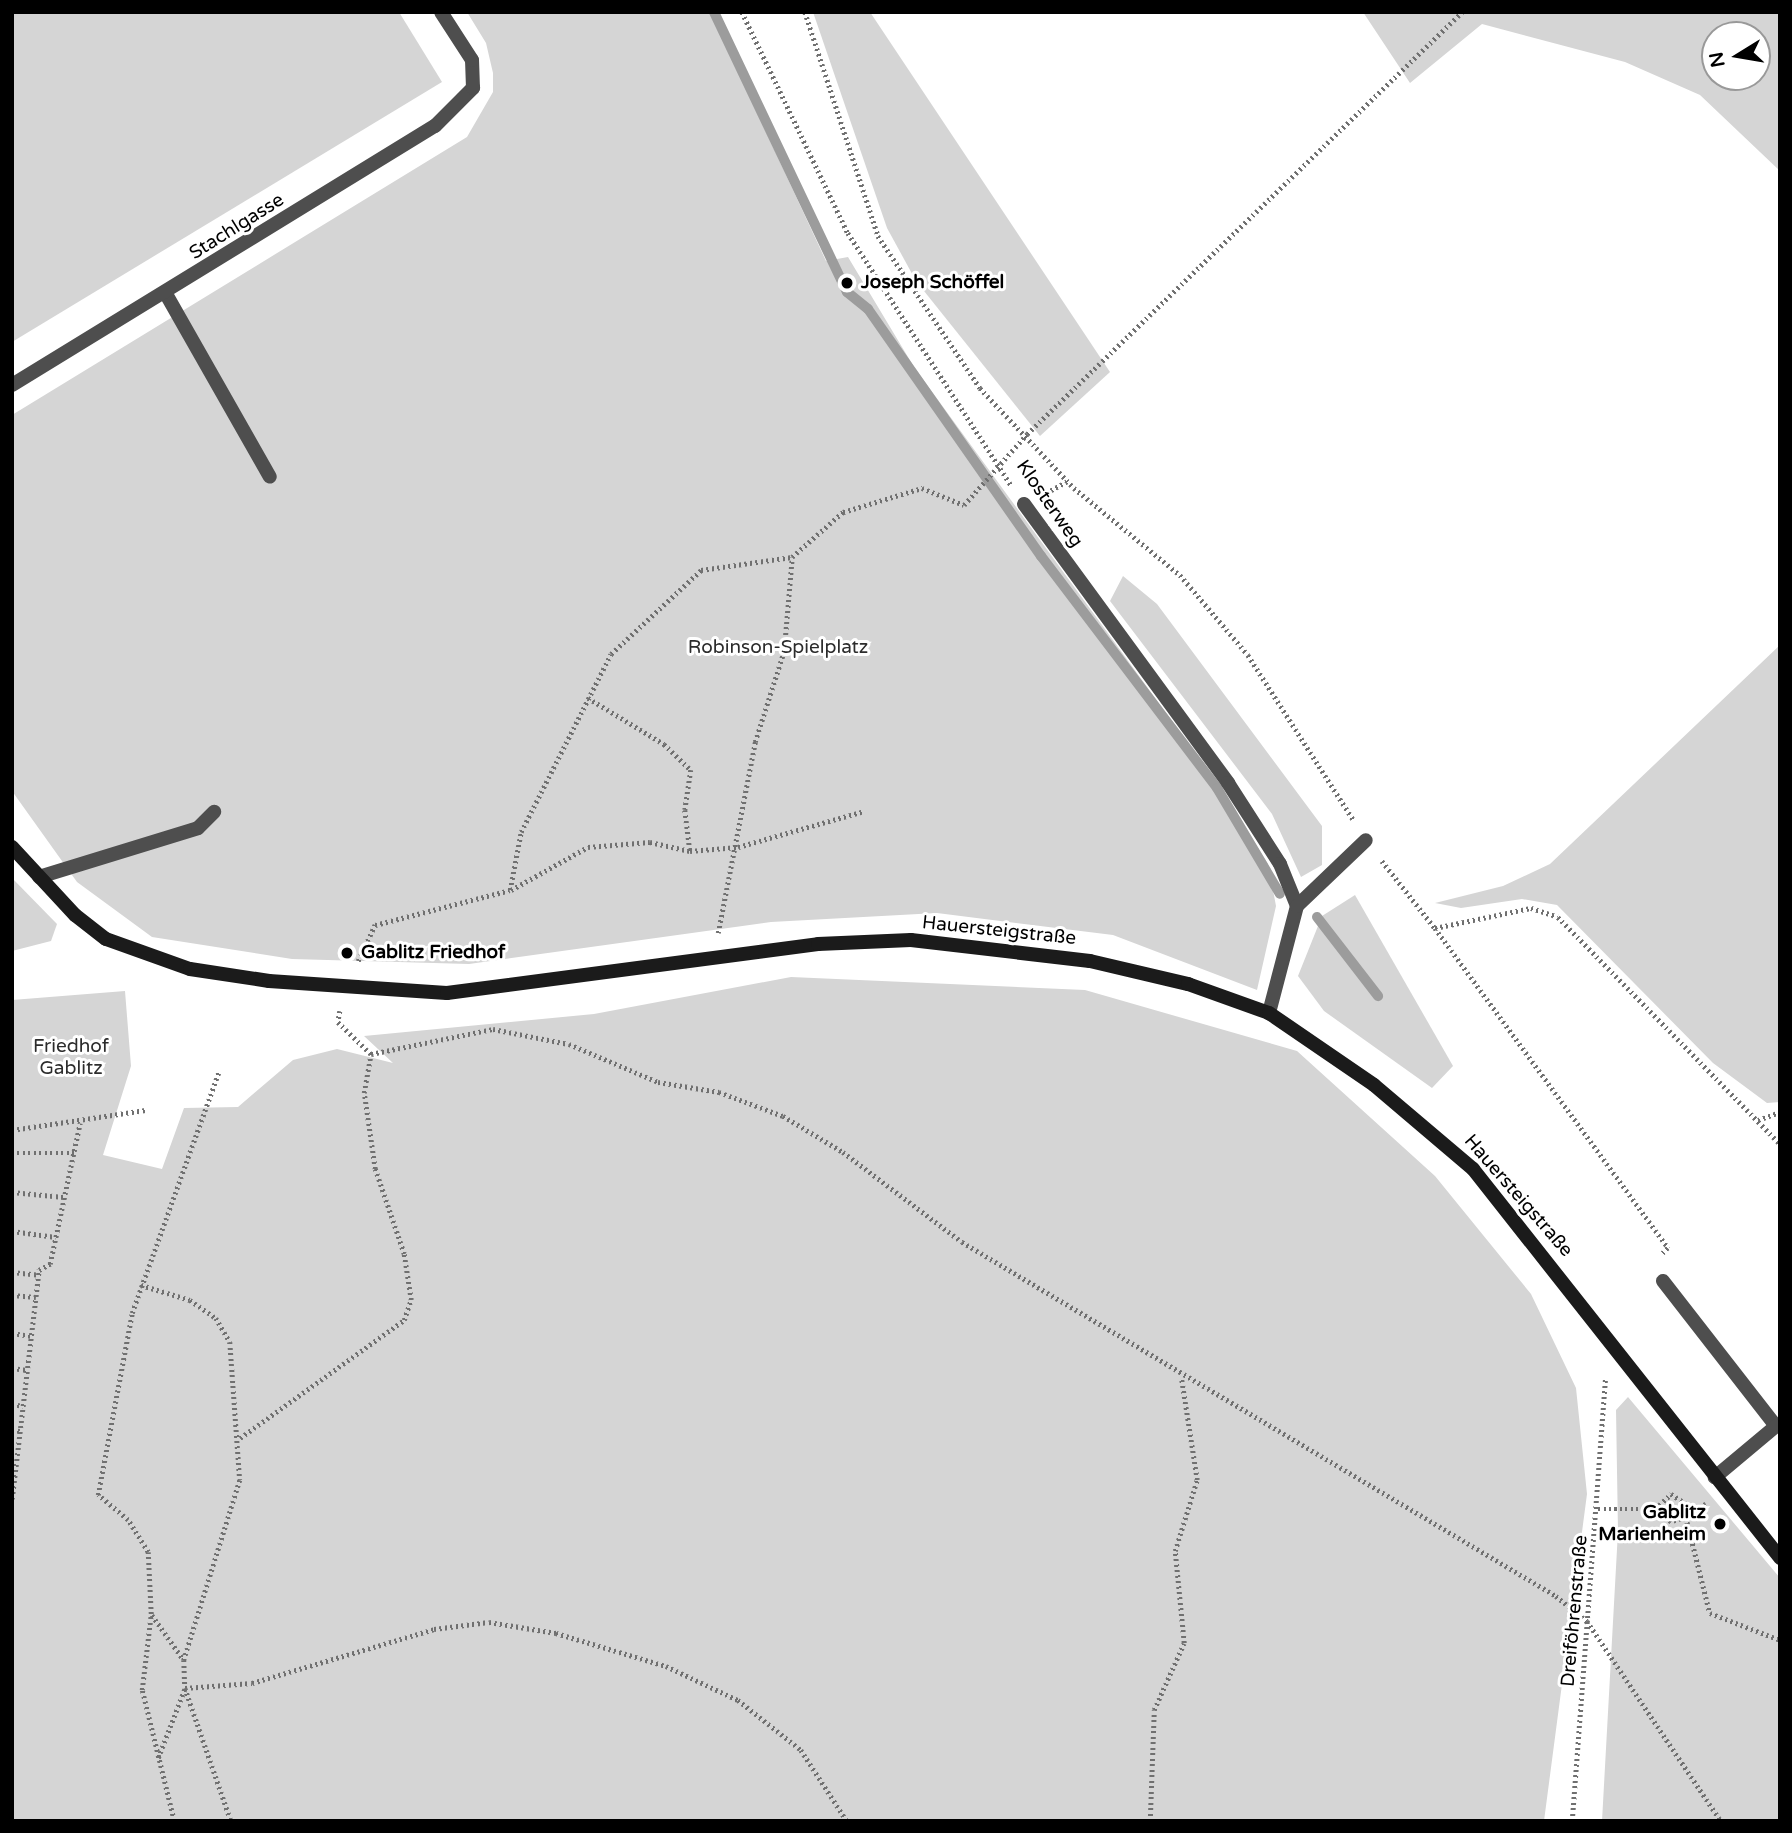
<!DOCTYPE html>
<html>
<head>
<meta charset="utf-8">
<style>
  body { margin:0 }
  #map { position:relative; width:1792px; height:1833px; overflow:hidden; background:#fff; font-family:"Varela Round",sans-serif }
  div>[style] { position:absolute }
  .green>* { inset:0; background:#d5d5d5 }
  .stream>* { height:10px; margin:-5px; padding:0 5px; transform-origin:5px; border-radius:5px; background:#9c9c9c }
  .path>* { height:4.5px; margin-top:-2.25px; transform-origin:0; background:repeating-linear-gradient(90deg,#707070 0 2px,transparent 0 5.5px) }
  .lane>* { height:14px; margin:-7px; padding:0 7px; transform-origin:7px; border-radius:7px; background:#4e4e4e }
  .street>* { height:14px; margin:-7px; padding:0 7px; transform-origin:7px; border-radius:7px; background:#4e4e4e }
  .secondary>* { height:14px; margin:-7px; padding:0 7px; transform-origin:7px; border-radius:7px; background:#1b1b1b }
  .dots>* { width:19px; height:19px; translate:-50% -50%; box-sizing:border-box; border:4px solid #fff; border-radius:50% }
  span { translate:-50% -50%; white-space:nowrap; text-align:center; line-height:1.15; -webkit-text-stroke:6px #fff; paint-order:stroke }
  .street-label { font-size:19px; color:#000 }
  .poi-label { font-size:19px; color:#000; font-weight:700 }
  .left { translate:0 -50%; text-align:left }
  .right { translate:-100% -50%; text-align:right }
  .park-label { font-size:19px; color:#2c2c2c }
  .frame { position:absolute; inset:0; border:14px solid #000; pointer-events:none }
  .north { position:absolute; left:1701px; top:21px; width:70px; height:70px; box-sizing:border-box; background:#fff; border:2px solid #999; border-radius:50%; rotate:259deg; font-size:19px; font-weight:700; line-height:28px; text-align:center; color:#000 }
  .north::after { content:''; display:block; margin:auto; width:24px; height:32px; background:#000; clip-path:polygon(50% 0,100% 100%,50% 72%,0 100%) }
</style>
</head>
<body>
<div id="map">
  <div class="green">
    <div style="clip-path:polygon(12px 12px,399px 12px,442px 82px,12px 342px)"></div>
    <div style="clip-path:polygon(467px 12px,710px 12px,826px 261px,848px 257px,914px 367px,1217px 783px,1268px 864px,1276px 906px,1257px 990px,1113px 935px,937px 913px,771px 922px,469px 964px,292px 959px,152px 937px,77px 882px,12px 791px,12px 415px,467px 137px,493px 92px,493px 73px,486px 43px)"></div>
    <div style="clip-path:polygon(813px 12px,870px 12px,1110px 372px,1040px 436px,916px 281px,887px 228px)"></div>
    <div style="clip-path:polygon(evenodd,1363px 12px,1780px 12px,1780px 171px,1700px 95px,1625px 62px,1482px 24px,1410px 83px,1363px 12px,1715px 35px,1757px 35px,1757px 77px,1715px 77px,1715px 35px)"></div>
    <div style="clip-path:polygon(1123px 576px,1157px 604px,1322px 826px,1322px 865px,1301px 877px,1272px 814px,1110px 601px)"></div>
    <div style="clip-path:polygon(1780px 645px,1780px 1102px,1767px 1103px,1713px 1063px,1557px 905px,1522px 899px,1461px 908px,1435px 903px,1503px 886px,1550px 864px)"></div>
    <div style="clip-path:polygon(12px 878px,57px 924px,51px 941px,12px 951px)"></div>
    <div style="clip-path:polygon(1355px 895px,1453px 1066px,1432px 1088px,1324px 1011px,1298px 976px,1322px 916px)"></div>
    <div style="clip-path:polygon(791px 977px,1085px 990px,1297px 1051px,1435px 1176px,1531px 1294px,1576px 1388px,1587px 1494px,1544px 1821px,12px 1821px,12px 1000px,125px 991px,131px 1066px,103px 1155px,162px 1169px,184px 1108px,238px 1107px,293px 1060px,337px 1049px,393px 1063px,364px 1036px,594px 1014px)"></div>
    <div style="clip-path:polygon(1628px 1397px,1780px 1578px,1780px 1821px,1602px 1821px,1618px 1531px,1616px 1410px)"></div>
  </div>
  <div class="stream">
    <div style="left:714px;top:12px;width:310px;rotate:64.6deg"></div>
    <div style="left:847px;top:292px;width:27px;rotate:39deg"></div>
    <div style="left:868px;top:309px;width:302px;rotate:55deg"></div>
    <div style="left:1041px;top:556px;width:291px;rotate:52.8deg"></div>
    <div style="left:1217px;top:788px;width:123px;rotate:59.3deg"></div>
    <div style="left:1317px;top:917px;width:100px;rotate:52.3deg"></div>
  </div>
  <div class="path">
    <div style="left:742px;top:12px;width:245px;rotate:64.4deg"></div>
    <div style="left:848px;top:233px;width:300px;rotate:57.1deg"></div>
    <div style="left:805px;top:12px;width:236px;rotate:71.9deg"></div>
    <div style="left:878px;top:236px;width:183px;rotate:56.1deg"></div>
    <div style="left:980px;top:388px;width:137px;rotate:46.8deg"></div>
    <div style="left:1074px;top:488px;width:137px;rotate:39.4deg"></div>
    <div style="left:1180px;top:575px;width:105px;rotate:49.6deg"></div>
    <div style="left:1248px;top:655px;width:195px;rotate:57.4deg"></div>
    <div style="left:1046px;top:493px;width:25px;rotate:-29deg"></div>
    <div style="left:588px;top:698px;width:89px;rotate:31.2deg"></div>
    <div style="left:664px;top:744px;width:37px;rotate:44deg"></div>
    <div style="left:691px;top:770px;width:40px;rotate:98.5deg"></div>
    <div style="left:685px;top:810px;width:41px;rotate:83deg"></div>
    <div style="left:690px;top:851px;width:48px;rotate:-4.8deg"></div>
    <div style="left:738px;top:847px;width:131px;rotate:-15.9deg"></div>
    <div style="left:1382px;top:861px;width:85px;rotate:51.7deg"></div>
    <div style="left:1435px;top:928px;width:98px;rotate:-11.8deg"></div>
    <div style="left:1531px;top:908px;width:28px;rotate:18deg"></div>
    <div style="left:1558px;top:917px;width:318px;rotate:45.6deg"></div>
    <div style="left:511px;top:890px;width:88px;rotate:-29.2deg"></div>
    <div style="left:588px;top:847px;width:62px;rotate:-4.6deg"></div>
    <div style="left:650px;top:842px;width:41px;rotate:12.7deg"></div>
    <div style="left:1435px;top:928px;width:396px;rotate:53.9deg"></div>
    <div style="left:1668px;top:1248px;width:8px;rotate:135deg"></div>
    <div style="left:718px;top:933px;width:195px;rotate:-79deg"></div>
    <div style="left:755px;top:742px;width:96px;rotate:-72.3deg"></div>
    <div style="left:784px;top:651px;width:94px;rotate:-85.1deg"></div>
    <div style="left:358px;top:961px;width:40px;rotate:-65deg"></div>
    <div style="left:375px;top:925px;width:139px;rotate:-14.5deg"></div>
    <div style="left:510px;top:890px;width:59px;rotate:-79.3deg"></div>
    <div style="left:521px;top:832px;width:199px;rotate:-63.2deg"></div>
    <div style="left:611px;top:654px;width:123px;rotate:-43deg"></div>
    <div style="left:701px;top:570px;width:92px;rotate:-8.1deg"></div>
    <div style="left:792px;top:557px;width:68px;rotate:-41.4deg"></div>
    <div style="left:843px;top:512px;width:83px;rotate:-16.9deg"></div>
    <div style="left:922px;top:488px;width:45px;rotate:22deg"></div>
    <div style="left:964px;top:505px;width:95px;rotate:-48.4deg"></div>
    <div style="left:1027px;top:434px;width:606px;rotate:-44.13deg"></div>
    <div style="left:340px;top:1011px;width:11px;rotate:100deg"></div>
    <div style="left:338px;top:1022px;width:46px;rotate:44.1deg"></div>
    <div style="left:371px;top:1054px;width:125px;rotate:-11.6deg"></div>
    <div style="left:493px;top:1029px;width:77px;rotate:11.2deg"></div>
    <div style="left:569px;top:1044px;width:97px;rotate:23.1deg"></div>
    <div style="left:658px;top:1082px;width:62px;rotate:9.3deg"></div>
    <div style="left:719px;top:1092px;width:68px;rotate:20.6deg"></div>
    <div style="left:783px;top:1116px;width:70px;rotate:31deg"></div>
    <div style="left:843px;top:1152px;width:149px;rotate:37.1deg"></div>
    <div style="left:962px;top:1242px;width:691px;rotate:30.79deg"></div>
    <div style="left:1556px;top:1596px;width:40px;rotate:39deg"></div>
    <div style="left:1587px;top:1621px;width:241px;rotate:56.2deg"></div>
    <div style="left:12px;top:1060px;width:5px"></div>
    <div style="left:1758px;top:1120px;width:23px;rotate:-20deg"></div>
    <div style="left:12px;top:1130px;width:135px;rotate:-8.5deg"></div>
    <div style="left:12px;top:1153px;width:62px"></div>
    <div style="left:12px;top:1192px;width:52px;rotate:5.5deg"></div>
    <div style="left:12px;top:1231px;width:44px;rotate:7.8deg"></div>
    <div style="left:12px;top:1272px;width:27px;rotate:6deg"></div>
    <div style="left:141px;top:1285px;width:51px;rotate:17deg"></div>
    <div style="left:190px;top:1300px;width:32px;rotate:35deg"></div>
    <div style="left:216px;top:1318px;width:28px;rotate:60deg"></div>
    <div style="left:230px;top:1342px;width:138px;rotate:85.9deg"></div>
    <div style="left:240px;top:1480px;width:189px;rotate:107.3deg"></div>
    <div style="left:184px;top:1660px;width:28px;rotate:88deg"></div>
    <div style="left:185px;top:1688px;width:141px;rotate:70.9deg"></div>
    <div style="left:12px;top:1295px;width:24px;rotate:5deg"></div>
    <div style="left:12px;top:1333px;width:20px;rotate:9deg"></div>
    <div style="left:12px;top:1368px;width:15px;rotate:8deg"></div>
    <div style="left:12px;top:1404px;width:11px;rotate:10deg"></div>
    <div style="left:12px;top:1430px;width:8px;rotate:7deg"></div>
    <div style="left:240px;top:1438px;width:202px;rotate:-35.7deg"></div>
    <div style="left:404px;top:1320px;width:21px;rotate:-71deg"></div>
    <div style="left:411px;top:1300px;width:47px;rotate:-98.7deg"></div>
    <div style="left:404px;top:1254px;width:90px;rotate:-108.8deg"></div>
    <div style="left:375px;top:1169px;width:77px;rotate:-98.2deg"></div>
    <div style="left:364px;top:1093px;width:40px;rotate:-80deg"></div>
    <div style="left:12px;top:1499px;width:231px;rotate:-83.3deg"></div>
    <div style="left:39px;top:1270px;width:13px;rotate:-29deg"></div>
    <div style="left:50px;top:1264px;width:144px;rotate:-78deg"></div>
    <div style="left:1706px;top:1504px;width:24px;rotate:147deg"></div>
    <div style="left:1686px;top:1517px;width:99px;rotate:76deg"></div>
    <div style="left:1710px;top:1613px;width:75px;rotate:21.1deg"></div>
    <div style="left:1598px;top:1509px;width:57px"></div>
    <div style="left:1655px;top:1509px;width:22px;rotate:-43deg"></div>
    <div style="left:1671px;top:1494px;width:20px;rotate:33deg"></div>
    <div style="left:1688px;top:1505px;width:12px;rotate:99deg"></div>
    <div style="left:1686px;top:1517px;width:16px;rotate:162deg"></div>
    <div style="left:1671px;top:1522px;width:21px;rotate:-141deg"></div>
    <div style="left:152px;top:1615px;width:54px;rotate:54.8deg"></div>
    <div style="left:158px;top:1758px;width:75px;rotate:-68.9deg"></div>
    <div style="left:185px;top:1688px;width:67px;rotate:-4.3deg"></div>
    <div style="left:252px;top:1683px;width:190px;rotate:-16.5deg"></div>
    <div style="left:434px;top:1629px;width:55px;rotate:-7.3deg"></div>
    <div style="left:489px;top:1622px;width:68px;rotate:9.3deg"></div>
    <div style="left:556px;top:1633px;width:115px;rotate:16.7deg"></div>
    <div style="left:666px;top:1666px;width:80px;rotate:25.3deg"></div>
    <div style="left:738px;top:1700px;width:80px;rotate:38.4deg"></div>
    <div style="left:801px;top:1750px;width:85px;rotate:57.1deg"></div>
    <div style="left:174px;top:1821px;width:135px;rotate:-103.7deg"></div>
    <div style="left:142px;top:1690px;width:77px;rotate:-83.2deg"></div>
    <div style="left:151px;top:1614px;width:62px;rotate:-92.8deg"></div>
    <div style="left:148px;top:1552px;width:38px;rotate:-122deg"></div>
    <div style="left:128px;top:1520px;width:39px;rotate:-140deg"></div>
    <div style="left:98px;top:1495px;width:185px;rotate:-79.4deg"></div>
    <div style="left:132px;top:1313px;width:256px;rotate:-70.2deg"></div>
    <div style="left:1150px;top:1821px;width:111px;rotate:-87.9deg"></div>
    <div style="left:1154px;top:1710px;width:73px;rotate:-65.9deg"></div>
    <div style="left:1184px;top:1643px;width:92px;rotate:-95.6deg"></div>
    <div style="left:1175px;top:1551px;width:74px;rotate:-72.8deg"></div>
    <div style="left:1197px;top:1480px;width:104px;rotate:-98.8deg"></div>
    <div style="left:1572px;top:1821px;width:443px;rotate:-85.7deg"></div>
  </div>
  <div class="lane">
    <div style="left:166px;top:294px;width:210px;rotate:60.4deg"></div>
    <div style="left:1024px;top:504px;width:346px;rotate:53.8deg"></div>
    <div style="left:1228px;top:783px;width:96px;rotate:57.3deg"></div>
    <div style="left:1280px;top:864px;width:45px;rotate:68deg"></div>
    <div style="left:1297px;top:906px;width:111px;rotate:104.7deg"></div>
    <div style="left:39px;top:877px;width:166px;rotate:-17.1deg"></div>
    <div style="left:198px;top:828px;width:23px;rotate:-45deg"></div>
    <div style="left:1297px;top:906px;width:95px;rotate:-43.7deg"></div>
    <div style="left:1663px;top:1281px;width:184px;rotate:52.1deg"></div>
    <div style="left:1776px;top:1426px;width:80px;rotate:140.1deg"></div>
  </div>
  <div class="street">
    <div style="left:12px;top:385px;width:496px;rotate:-31.5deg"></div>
    <div style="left:435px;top:126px;width:54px;rotate:-45deg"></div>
    <div style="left:473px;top:88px;width:28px;rotate:-92deg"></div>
    <div style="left:472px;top:60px;width:57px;rotate:-122.9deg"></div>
  </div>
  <div class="secondary">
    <div style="left:12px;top:847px;width:93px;rotate:47.2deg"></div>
    <div style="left:75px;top:915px;width:39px;rotate:38deg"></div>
    <div style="left:106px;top:939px;width:89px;rotate:19.7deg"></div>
    <div style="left:190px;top:969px;width:80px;rotate:8.6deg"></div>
    <div style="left:269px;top:981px;width:178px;rotate:3.9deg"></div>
    <div style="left:447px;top:993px;width:374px;rotate:-7.5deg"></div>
    <div style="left:818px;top:944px;width:93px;rotate:-2.5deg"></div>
    <div style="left:911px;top:940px;width:180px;rotate:6.7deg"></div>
    <div style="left:1090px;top:961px;width:101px;rotate:13.2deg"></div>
    <div style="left:1188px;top:984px;width:86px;rotate:19.7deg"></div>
    <div style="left:1269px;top:1013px;width:127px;rotate:34.4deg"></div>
    <div style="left:1374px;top:1085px;width:130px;rotate:40.3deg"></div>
    <div style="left:1473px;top:1169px;width:496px;rotate:51.7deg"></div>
  </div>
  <div class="dots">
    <div style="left:847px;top:283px;background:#000"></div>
    <div style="left:347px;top:953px;background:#000"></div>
    <div style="left:1720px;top:1524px;background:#000"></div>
  </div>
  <div class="street-label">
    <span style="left:237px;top:227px;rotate:-32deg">Stachlgasse</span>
    <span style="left:1049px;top:504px;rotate:55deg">Klosterweg</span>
    <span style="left:999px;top:931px;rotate:6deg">Hauersteigstraße</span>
    <span style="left:1518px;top:1196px;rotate:49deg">Hauersteigstraße</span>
    <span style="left:1575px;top:1611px;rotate:-85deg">Dreiföhrenstraße</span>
  </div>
  <div class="poi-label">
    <span class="left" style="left:861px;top:283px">Joseph Schöffel</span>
    <span class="left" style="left:361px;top:953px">Gablitz Friedhof</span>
    <span class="right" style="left:1706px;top:1524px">Gablitz<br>Marienheim</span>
  </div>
  <div class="park-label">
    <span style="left:778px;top:648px">Robinson-Spielplatz</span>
    <span style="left:71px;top:1058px">Friedhof<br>Gablitz</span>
  </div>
  <div class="frame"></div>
  <div class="north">N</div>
</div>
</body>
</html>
